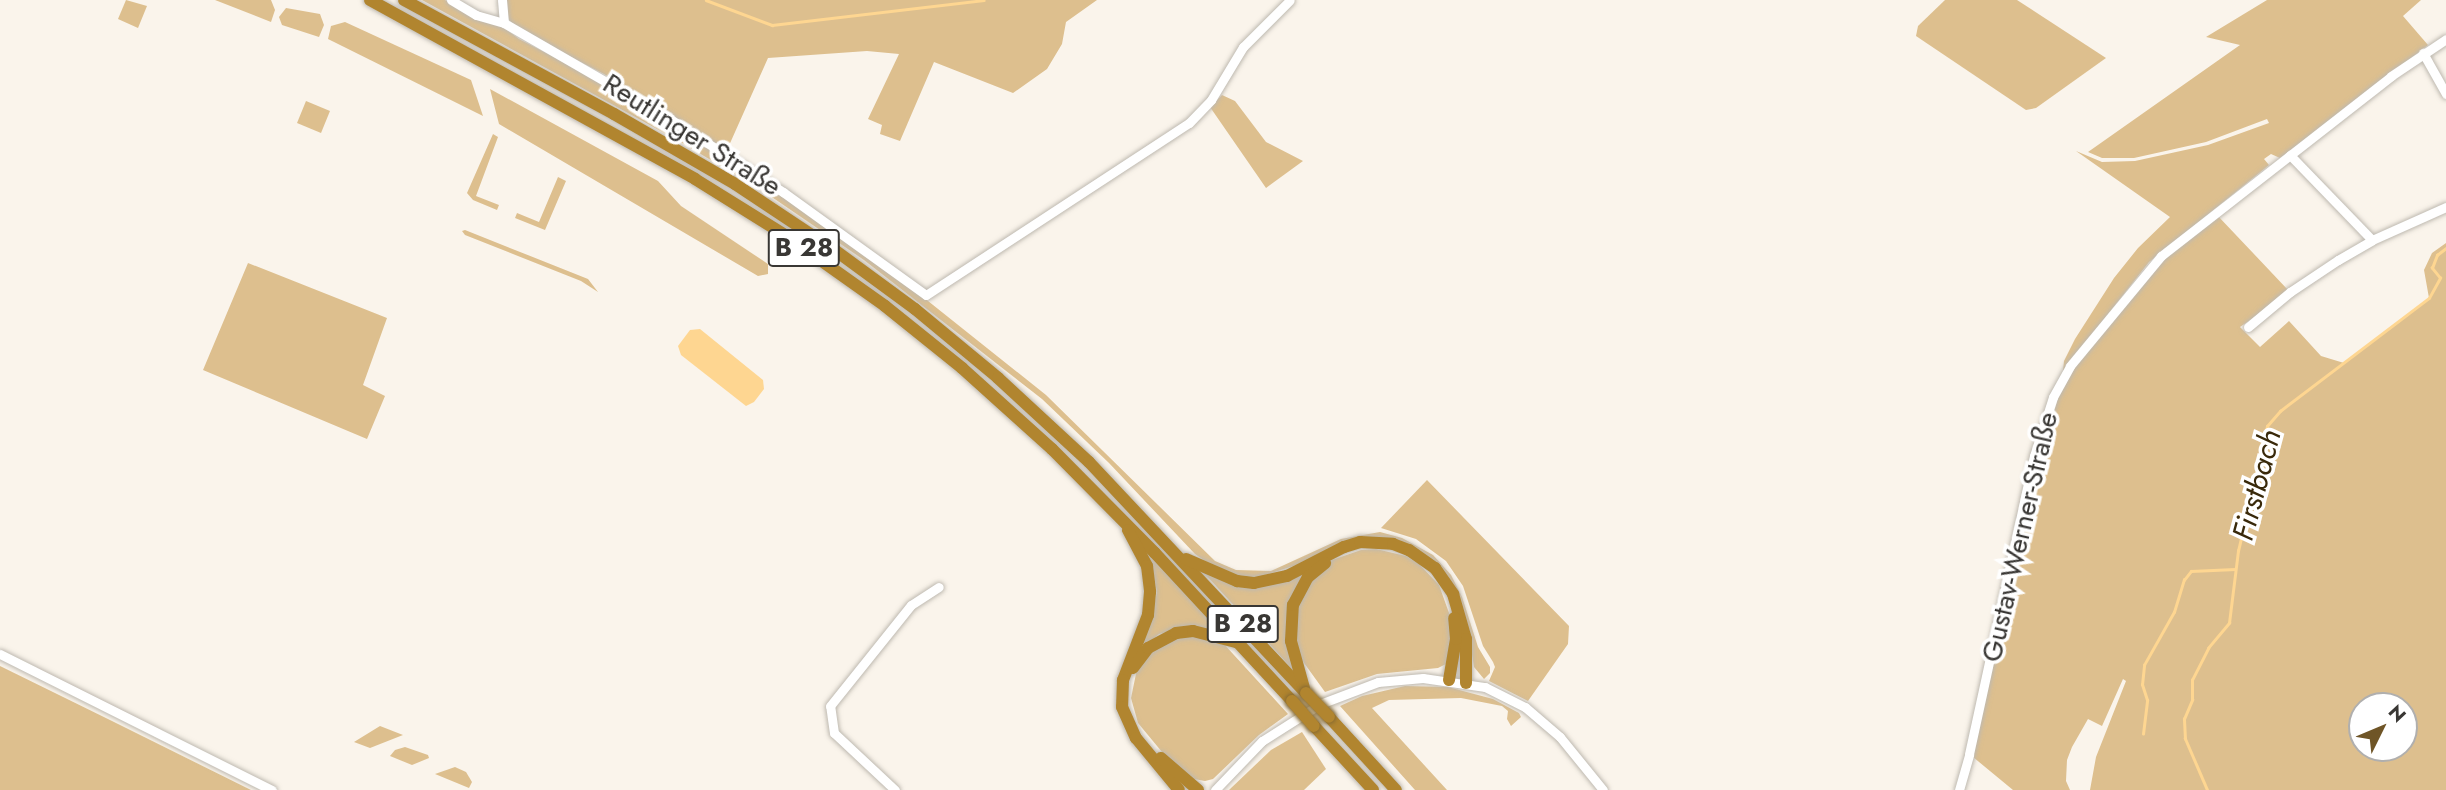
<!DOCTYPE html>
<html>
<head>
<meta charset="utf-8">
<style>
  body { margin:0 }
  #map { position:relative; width:2446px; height:790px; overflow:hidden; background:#faf4eb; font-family:Jost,sans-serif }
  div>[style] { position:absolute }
  .green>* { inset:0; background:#ddbf8e }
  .water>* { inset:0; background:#fed691 }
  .stream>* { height:2.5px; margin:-1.25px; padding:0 1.25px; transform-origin:1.25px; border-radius:1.25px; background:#fed691 }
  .roads { filter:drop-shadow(0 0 2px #beb9b0) drop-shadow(0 0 2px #beb9b0) }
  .minor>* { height:9px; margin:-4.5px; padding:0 4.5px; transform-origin:4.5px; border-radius:4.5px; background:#fff }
  .highway>* { height:12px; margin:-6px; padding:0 6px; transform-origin:6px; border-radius:6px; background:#b1852f }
  .bridges { filter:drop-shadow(0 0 2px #876a31) drop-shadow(0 0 2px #876a31) }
  .highway-bridge>* { height:12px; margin:-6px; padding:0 6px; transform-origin:6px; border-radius:6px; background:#b1852f }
  span { translate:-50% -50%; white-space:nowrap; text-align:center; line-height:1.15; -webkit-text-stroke:7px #fff; paint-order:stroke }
  .shield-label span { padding:2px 5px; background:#fff; border:2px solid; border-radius:5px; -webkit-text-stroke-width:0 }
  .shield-label { font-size:26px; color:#393734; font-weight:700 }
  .street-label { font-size:28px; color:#393734 }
  .water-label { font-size:30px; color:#39290a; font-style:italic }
  .north { position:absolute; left:2348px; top:692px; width:70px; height:70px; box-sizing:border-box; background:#fff; border:2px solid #b0afae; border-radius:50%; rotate:47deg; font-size:19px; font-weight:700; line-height:28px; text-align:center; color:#393734 }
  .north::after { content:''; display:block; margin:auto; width:24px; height:32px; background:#6f5527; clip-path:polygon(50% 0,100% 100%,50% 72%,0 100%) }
</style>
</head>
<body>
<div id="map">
  <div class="green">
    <div style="clip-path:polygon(126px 0,147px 6px,138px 28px,118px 19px)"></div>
    <div style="clip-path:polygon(215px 0,271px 0,275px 10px,271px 22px)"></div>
    <div style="clip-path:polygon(422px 0,445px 0,475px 18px,503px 27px,519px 39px,600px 81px,767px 185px,923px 297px,1046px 395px,1215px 561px,1236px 570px,1271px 571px,1341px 539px,1380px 532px,1402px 538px,1433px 555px,1451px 575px,1462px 597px,1478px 647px,1490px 667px,1490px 673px,1484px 679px,1474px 667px,1469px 636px,1447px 578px,1377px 539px,1259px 577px,1235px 575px,1212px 566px,1195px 554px,1109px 463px,1042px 399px,864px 260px,763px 191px,677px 140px)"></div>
    <div style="clip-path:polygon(505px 0,1097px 0,1066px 22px,1062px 44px,1047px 69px,1013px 93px,934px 62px,900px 141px,880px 134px,882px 125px,868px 119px,899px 54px,867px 51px,768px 58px,727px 150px,604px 74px,517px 29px,507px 17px)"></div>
    <div style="clip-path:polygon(1945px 0,2017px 0,2106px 58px,2036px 108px,2026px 110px,1916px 36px,1918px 26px)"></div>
    <div style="clip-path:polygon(2267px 0,2421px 0,2403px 16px,2428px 45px,2280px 158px,2271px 154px,2264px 159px,2269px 165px,2149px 262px,2063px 371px,2064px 361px,2075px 339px,2114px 278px,2138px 248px,2170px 217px,2076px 151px,2102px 162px,2135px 161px,2208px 145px,2269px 123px,2267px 119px,2206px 142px,2134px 158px,2102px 158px,2088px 152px,2240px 45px,2206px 37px)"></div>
    <div style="clip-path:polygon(286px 8px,320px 14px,324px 25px,319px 37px,282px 25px,279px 17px)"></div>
    <div style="clip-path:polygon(345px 22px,471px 80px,483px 116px,328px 39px,331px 26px)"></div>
    <div style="clip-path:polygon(490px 89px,658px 181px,681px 206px,768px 264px,768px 274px,758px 276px,499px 124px)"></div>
    <div style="clip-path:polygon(1222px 95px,1235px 101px,1266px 142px,1303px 161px,1266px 188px,1210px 107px)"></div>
    <div style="clip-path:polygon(306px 101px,330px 111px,321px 133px,297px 123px)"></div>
    <div style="clip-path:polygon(493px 134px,498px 137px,476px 196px,499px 205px,497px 210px,473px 200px,467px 193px)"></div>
    <div style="clip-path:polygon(558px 177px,566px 181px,545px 230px,515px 218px,517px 213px,539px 222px)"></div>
    <div style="clip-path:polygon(evenodd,2217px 215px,2290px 292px,2240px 327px,2260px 347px,2289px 321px,2321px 356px,2344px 363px,2429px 298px,2424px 270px,2432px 253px,2446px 243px,2446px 790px,2090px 790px,2096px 757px,2126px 681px,2123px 679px,2102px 726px,2088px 719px,2072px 747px,2067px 760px,2066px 781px,2070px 790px,2013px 790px,1973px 757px,2028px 494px,2061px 389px,2081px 357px,2163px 258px,2217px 215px,2362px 706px,2404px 706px,2404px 748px,2362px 748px,2362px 706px)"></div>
    <div style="clip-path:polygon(465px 230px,588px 279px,598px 292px,581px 281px,465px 235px,462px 231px)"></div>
    <div style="clip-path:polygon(248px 263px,387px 318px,363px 385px,385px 396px,367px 439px,203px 370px)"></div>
    <div style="clip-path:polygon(1427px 480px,1569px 626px,1568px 644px,1528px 701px,1489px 681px,1495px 667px,1493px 662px,1483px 646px,1463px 586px,1446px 561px,1416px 539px,1381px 528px)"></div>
    <div style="clip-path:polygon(1143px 546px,1223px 631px,1182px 628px,1159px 634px,1146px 645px,1142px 643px,1150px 625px,1157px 592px,1152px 565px)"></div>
    <div style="clip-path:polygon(1376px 549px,1406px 556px,1419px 564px,1439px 585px,1453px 624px,1446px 664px,1438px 668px,1377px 674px,1325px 692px,1299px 656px,1294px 624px,1303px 591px,1332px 560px,1361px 550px)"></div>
    <div style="clip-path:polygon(1205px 574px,1236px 585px,1302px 576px,1289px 604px,1286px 623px,1287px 642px,1295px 672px)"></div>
    <div style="clip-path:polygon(1193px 634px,1223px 643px,1288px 714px,1259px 735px,1213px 779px,1205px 781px,1194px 779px,1162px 752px,1138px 723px,1131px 698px,1137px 669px,1163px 641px)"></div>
    <div style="clip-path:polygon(0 666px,112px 721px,251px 790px,0 790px)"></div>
    <div style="clip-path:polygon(1405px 686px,1448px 687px,1493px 699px,1519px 713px,1521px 717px,1511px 726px,1507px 719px,1508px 711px,1502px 706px,1461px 698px,1389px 700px,1372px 708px,1447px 790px,1415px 790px,1340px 706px,1362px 696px)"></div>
    <div style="clip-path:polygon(380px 726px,403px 735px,370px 748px,354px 742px)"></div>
    <div style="clip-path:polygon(1302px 732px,1326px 769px,1304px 790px,1229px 790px,1271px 750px)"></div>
    <div style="clip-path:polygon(405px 747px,428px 755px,429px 758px,412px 765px,390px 756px,395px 750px)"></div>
    <div style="clip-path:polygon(455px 767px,466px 772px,472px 782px,469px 788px,435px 774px)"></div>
  </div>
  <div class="water">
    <div style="clip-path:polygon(700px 329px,763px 380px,764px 389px,754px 402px,746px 406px,681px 355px,678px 346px,690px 330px)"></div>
  </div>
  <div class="stream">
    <div style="left:706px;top:0;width:71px;rotate:20.7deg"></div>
    <div style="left:772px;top:25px;width:213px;rotate:-6.7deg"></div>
    <div style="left:2143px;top:734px;width:34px;rotate:-83deg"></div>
    <div style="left:2147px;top:700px;width:16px;rotate:-108deg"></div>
    <div style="left:2142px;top:685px;width:20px;rotate:-84deg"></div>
    <div style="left:2144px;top:665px;width:61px;rotate:-60.5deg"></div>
    <div style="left:2174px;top:612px;width:34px;rotate:-73deg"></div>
    <div style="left:2184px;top:580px;width:11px;rotate:-52deg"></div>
    <div style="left:2191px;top:571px;width:44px;rotate:-2.6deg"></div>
    <div style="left:2207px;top:790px;width:56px;rotate:-113.3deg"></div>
    <div style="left:2185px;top:739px;width:20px;rotate:-93deg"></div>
    <div style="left:2184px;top:719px;width:21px;rotate:-67deg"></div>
    <div style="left:2192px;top:700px;width:20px;rotate:-90deg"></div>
    <div style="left:2192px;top:680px;width:36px;rotate:-63deg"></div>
    <div style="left:2208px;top:648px;width:33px;rotate:-50deg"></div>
    <div style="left:2229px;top:623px;width:73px;rotate:-82.9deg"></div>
    <div style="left:2238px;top:551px;width:128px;rotate:-76.9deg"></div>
    <div style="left:2267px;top:426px;width:20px;rotate:-49deg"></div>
    <div style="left:2280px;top:411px;width:187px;rotate:-37.2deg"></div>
    <div style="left:2429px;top:298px;width:23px;rotate:-61deg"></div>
    <div style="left:2440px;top:278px;width:13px;rotate:-129deg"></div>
    <div style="left:2432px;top:268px;width:14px;rotate:-69deg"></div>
    <div style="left:2437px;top:255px;width:11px;rotate:-38deg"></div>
  </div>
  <div class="roads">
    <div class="minor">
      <div style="left:451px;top:0;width:29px;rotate:31deg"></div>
      <div style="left:476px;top:15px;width:29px;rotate:16deg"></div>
      <div style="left:504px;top:23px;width:188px;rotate:30deg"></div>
      <div style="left:667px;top:117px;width:138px;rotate:32.9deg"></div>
      <div style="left:783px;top:192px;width:176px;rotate:35.8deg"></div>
      <div style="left:926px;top:295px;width:314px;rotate:-33.2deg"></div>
      <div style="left:1189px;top:123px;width:32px;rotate:-46deg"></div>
      <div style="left:1211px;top:100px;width:62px;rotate:-58.9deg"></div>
      <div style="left:1243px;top:47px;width:66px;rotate:-45deg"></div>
      <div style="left:502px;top:0;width:23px;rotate:85deg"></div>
      <div style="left:2423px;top:53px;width:47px;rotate:60.7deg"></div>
      <div style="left:2290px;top:155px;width:118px;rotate:46deg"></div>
      <div style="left:2248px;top:327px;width:55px;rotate:-39.8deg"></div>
      <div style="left:2290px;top:292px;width:58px;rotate:-33.7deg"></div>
      <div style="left:2338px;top:260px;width:39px;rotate:-30deg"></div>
      <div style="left:2372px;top:240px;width:81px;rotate:-24deg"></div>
      <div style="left:0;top:654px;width:304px;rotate:26.6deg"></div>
      <div style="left:895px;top:790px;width:83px;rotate:-136.9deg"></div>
      <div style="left:834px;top:733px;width:27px;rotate:-98deg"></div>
      <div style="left:830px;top:706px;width:129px;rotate:-51.3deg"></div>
      <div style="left:911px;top:605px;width:33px;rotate:-33deg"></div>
      <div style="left:1215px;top:790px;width:68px;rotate:-46.2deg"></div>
      <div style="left:1262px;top:741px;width:69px;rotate:-32.5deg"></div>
      <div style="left:1320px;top:704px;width:62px;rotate:-20.8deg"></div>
      <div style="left:1378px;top:682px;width:45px;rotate:-5.1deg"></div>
      <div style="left:1423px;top:678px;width:63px;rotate:8.3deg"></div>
      <div style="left:1485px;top:687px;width:45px;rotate:26.6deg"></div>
      <div style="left:1525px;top:707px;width:46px;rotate:40.6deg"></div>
      <div style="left:1560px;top:737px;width:68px;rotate:50.9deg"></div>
      <div style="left:1959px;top:790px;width:37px;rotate:-74deg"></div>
      <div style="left:1969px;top:754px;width:305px;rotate:-77.7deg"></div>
      <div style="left:2034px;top:456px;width:62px;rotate:-72.1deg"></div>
      <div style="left:2053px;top:397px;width:35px;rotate:-61deg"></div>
      <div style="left:2070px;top:366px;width:143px;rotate:-50.4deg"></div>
      <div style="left:2161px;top:256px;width:292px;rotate:-38deg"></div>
      <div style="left:2391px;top:76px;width:66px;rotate:-33.9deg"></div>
    </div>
    <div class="highway">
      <div style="left:370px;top:0;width:371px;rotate:28.8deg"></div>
      <div style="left:695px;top:179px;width:110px;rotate:31.9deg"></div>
      <div style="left:788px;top:237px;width:119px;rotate:35.4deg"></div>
      <div style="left:885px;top:306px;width:99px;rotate:38.8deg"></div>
      <div style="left:962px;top:368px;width:121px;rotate:42deg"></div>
      <div style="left:1052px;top:449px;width:146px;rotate:45.3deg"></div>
      <div style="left:1155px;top:553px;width:202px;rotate:47.2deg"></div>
      <div style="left:404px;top:0;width:239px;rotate:28.5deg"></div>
      <div style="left:614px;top:114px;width:140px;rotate:30deg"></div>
      <div style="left:735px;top:184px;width:121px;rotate:33.6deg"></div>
      <div style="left:836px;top:251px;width:98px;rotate:36.3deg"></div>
      <div style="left:915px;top:309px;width:108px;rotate:39.7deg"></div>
      <div style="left:998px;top:378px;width:124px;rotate:42.7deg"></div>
      <div style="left:1089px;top:462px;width:317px;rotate:46.8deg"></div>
      <div style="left:1128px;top:530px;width:41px;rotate:62.2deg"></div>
      <div style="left:1147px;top:566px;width:26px;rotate:83deg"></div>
      <div style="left:1150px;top:592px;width:23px;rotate:95deg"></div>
      <div style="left:1148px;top:615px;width:70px;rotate:111deg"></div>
      <div style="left:1123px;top:680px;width:27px;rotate:92deg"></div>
      <div style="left:1122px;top:707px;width:34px;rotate:66deg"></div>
      <div style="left:1136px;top:738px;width:67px;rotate:50.4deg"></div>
      <div style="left:1186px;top:559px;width:56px;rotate:23.3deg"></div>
      <div style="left:1237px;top:581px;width:17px;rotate:7deg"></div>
      <div style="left:1254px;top:583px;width:34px;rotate:-12deg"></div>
      <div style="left:1287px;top:576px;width:64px;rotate:-27deg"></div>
      <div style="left:1344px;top:547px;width:17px;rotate:-17deg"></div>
      <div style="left:1360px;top:542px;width:33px;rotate:3deg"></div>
      <div style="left:1393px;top:544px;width:17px;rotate:21deg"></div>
      <div style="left:1409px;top:550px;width:32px;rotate:35deg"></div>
      <div style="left:1435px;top:568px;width:32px;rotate:55deg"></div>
      <div style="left:1453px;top:594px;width:47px;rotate:73.9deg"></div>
      <div style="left:1466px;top:639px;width:44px;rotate:90deg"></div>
      <div style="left:1133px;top:668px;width:25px;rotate:-53deg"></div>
      <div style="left:1148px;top:648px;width:32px;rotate:-28deg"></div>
      <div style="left:1176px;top:633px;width:17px;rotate:-7deg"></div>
      <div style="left:1193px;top:631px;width:44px;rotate:14.3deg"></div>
      <div style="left:1449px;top:680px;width:42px;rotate:-80.3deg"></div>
      <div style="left:1456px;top:639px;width:21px;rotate:-95deg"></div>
      <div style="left:1304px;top:688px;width:49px;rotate:-105.5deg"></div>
      <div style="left:1291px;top:641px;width:36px;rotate:-87deg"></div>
      <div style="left:1293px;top:605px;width:32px;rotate:-62deg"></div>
      <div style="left:1308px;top:577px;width:22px;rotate:-39deg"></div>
      <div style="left:1329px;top:717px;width:99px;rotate:47.5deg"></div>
      <div style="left:1314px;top:726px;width:87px;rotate:47.3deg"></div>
      <div style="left:1161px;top:758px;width:49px;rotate:40.9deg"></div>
    </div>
  </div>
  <div class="bridges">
    <div class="highway-bridge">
      <div style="left:1306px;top:693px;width:33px;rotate:46deg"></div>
      <div style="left:1292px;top:701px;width:33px;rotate:49deg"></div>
    </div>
  </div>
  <div class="shield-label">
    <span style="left:804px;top:248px">B 28</span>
    <span style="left:1243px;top:624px">B 28</span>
  </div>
  <div class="street-label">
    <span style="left:692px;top:135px;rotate:32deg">Reutlinger Straße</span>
    <span style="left:2020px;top:537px;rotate:-77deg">Gustav-Werner-Straße</span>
  </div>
  <div class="water-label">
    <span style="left:2257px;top:485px;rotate:-75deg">Firstbach</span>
  </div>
  <div class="north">N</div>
</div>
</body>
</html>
